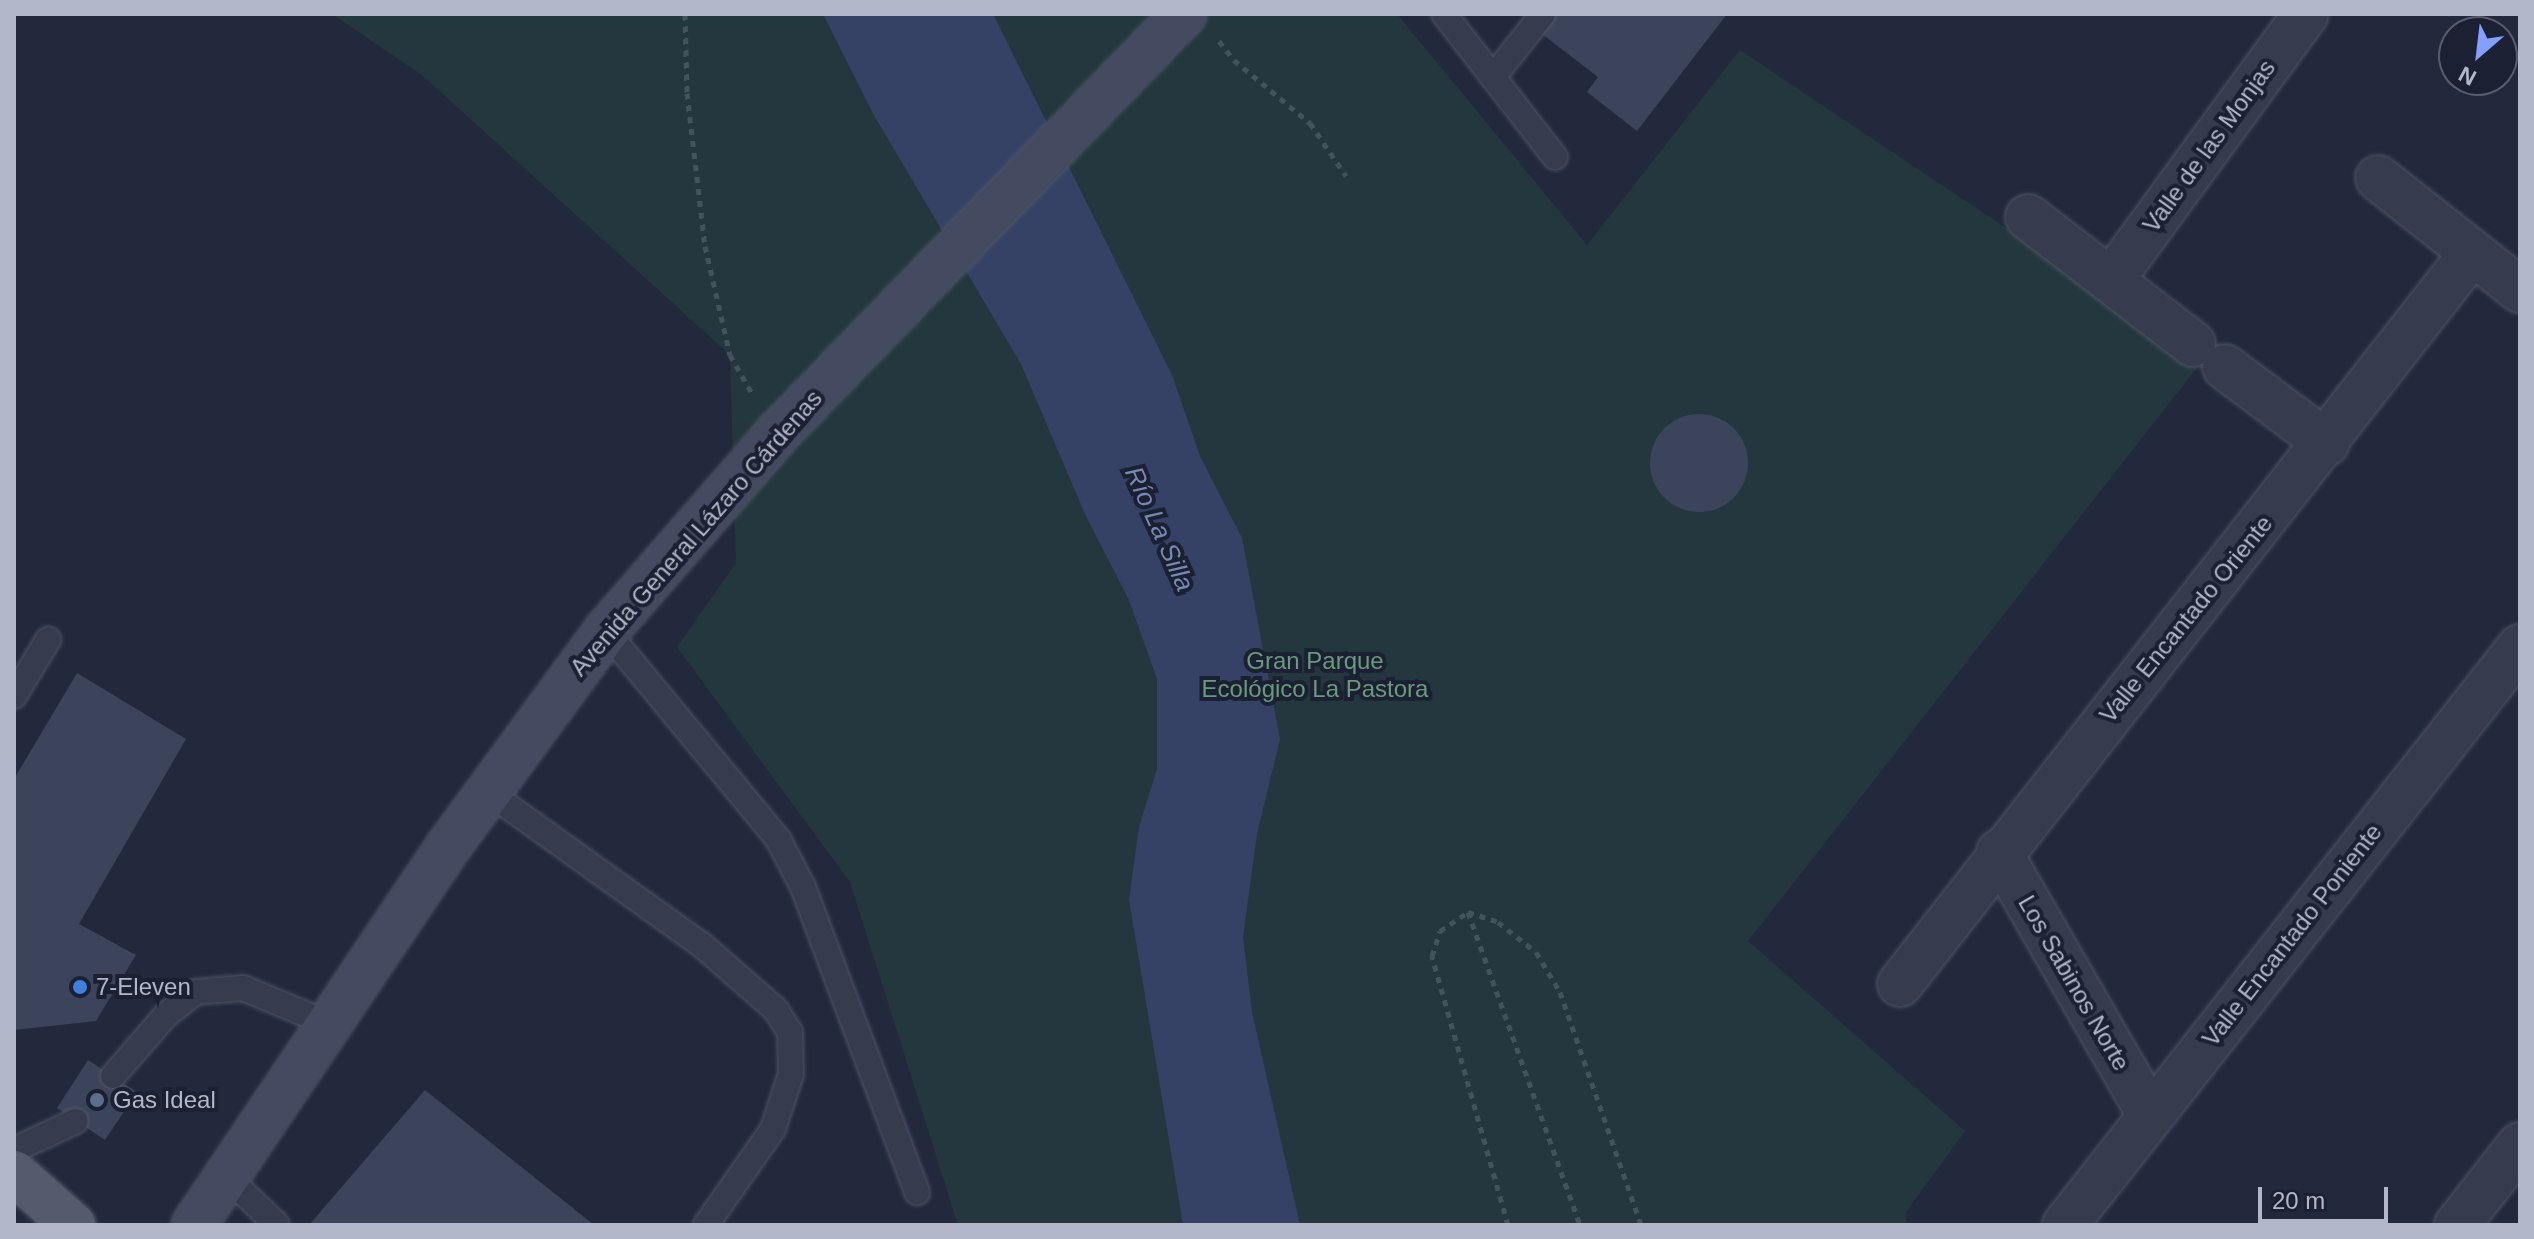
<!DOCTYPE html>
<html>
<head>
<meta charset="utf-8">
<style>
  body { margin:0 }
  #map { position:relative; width:2534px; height:1239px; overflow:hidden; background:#22293d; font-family:Helvetica,sans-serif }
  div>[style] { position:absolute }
  .green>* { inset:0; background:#24373e }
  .water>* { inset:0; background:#354265 }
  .building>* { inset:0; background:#3c445b }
  .round { border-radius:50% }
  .path>* { height:5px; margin-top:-2.5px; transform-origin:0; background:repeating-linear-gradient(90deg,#42545b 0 6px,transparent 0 12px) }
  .roads { filter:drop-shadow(0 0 2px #4e5465) drop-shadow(0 0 2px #4e5465) }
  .lane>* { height:24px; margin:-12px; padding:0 12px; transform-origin:12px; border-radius:12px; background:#363c4d }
  .street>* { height:44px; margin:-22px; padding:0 22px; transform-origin:22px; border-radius:22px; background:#363c4d }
  .secondary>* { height:44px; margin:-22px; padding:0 22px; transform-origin:22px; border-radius:22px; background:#444a60 }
  .primary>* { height:44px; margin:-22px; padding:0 22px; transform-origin:22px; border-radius:22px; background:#545b6d }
  .dots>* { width:22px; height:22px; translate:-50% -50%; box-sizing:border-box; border:4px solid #1b2132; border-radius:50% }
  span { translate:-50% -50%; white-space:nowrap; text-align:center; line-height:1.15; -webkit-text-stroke:8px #1b2132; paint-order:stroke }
  .street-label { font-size:24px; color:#b2b7c9 }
  .park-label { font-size:24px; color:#689b7b }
  .poi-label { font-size:24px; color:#b2b7c9 }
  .left { translate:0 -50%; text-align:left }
  .water-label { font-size:26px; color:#7888b2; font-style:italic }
  .frame { position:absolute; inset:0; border:16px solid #b2b7c9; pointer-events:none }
  .north { position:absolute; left:2438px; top:16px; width:80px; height:80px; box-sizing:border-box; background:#1b2132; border:2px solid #575d6e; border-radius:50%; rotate:208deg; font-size:22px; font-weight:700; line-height:32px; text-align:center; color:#b2b7c9 }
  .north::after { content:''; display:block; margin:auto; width:28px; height:36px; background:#849ffc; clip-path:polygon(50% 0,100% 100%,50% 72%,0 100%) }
  .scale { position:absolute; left:2258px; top:1187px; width:130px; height:36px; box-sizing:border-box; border:4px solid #b2b7c9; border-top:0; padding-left:10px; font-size:24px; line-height:28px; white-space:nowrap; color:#b2b7c9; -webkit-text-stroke:6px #1b2132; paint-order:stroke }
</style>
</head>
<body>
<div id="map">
  <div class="green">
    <div style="clip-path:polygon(332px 14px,1397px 14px,1587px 245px,1740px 50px,2203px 360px,1748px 941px,1965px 1131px,1906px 1212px,1906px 1225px,958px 1225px,850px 882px,677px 647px,736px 563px,730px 355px,422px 75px)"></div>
  </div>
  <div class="water">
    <div style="clip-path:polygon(823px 14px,993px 14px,1172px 375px,1200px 456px,1242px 538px,1280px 739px,1257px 834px,1243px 937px,1252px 1012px,1300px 1225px,1183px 1225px,1129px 899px,1139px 827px,1157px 769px,1157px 679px,1129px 600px,1085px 514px,1021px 364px,875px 117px)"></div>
  </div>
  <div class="building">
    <div style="clip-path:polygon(1552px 14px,1727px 14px,1637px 131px,1587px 92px,1598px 77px,1538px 31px)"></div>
    <div class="round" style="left:1650px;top:414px;width:98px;height:98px"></div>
    <div style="clip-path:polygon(77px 673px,186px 739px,79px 924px,136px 955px,96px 1021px,14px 1030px,14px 779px)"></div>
    <div style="clip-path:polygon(88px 1060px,137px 1092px,105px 1140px,57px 1108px)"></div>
    <div style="clip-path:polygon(425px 1090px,594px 1225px,309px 1225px)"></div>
  </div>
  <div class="path">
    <div style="left:685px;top:14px;width:79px;rotate:88.5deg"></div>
    <div style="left:687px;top:93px;width:154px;rotate:83.3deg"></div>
    <div style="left:705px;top:246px;width:112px;rotate:77.1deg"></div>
    <div style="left:730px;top:355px;width:46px;rotate:60.1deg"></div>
    <div style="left:1219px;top:41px;width:24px;rotate:52deg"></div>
    <div style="left:1234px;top:60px;width:99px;rotate:39.7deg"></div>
    <div style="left:1310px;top:123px;width:64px;rotate:55.8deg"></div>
    <div style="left:1468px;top:912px;width:332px;rotate:70.3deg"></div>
    <div style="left:1508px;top:1225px;width:280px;rotate:-105.8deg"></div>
    <div style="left:1432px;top:956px;width:26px;rotate:-72deg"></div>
    <div style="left:1440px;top:931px;width:34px;rotate:-34deg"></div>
    <div style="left:1468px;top:912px;width:32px;rotate:18deg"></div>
    <div style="left:1498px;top:922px;width:48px;rotate:38.3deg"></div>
    <div style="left:1536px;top:952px;width:47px;rotate:59deg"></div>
    <div style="left:1560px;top:992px;width:247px;rotate:70.8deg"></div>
  </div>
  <div class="roads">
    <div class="lane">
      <div style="left:1444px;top:14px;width:181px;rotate:52.2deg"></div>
      <div style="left:1494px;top:76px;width:79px;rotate:-51.7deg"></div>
      <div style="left:606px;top:631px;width:270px;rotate:50.4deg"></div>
      <div style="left:778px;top:839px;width:54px;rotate:62.5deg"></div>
      <div style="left:803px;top:887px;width:326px;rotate:69.5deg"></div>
      <div style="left:14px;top:696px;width:66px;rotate:-58.7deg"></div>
      <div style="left:488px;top:792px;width:264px;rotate:35.6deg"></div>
      <div style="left:703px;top:946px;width:97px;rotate:41.2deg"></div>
      <div style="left:776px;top:1010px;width:26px;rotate:58deg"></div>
      <div style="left:790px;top:1032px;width:42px;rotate:88.6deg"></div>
      <div style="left:791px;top:1074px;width:58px;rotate:108.1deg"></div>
      <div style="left:773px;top:1129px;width:117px;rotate:124.9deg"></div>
      <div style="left:113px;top:1076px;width:81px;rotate:-49deg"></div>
      <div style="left:166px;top:1015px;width:37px;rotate:-38deg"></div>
      <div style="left:195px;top:992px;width:48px;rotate:-4.8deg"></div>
      <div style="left:243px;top:988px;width:91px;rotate:22.6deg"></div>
      <div style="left:14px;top:1150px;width:68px;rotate:-25.1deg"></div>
      <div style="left:227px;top:1177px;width:69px;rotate:43.8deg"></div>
    </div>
    <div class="street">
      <div style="left:2378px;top:178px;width:181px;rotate:38.3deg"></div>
      <div style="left:2028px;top:217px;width:208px;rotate:37.6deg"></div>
      <div style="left:2112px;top:279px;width:328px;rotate:-53.8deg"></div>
      <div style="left:2225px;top:367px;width:127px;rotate:36.7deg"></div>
      <div style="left:1999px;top:852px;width:303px;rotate:60.1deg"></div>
      <div style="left:1900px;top:984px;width:928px;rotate:-51.96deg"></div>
      <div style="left:2065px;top:1225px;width:736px;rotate:-51.79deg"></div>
      <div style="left:2457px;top:1225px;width:102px;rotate:-51.8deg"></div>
    </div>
    <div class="secondary">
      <div style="left:194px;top:1225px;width:460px;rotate:-56.1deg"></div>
      <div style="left:451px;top:843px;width:263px;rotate:-53.8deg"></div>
      <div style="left:606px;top:631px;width:261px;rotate:-49deg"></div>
      <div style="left:777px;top:434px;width:585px;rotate:-45.9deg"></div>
    </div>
    <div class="primary">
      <div style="left:14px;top:1173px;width:79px;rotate:41.4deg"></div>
    </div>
  </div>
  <div class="dots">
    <div style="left:80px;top:987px;background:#3f7fe0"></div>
    <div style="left:97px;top:1100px;background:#5c6f8a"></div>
  </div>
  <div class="street-label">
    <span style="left:2209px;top:146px;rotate:-54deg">Valle de las Monjas</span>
    <span style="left:696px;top:533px;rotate:-49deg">Avenida General Lázaro Cárdenas</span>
    <span style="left:2186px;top:619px;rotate:-51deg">Valle Encantado Oriente</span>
    <span style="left:2292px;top:935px;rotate:-52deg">Valle Encantado Poniente</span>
    <span style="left:2074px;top:983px;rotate:60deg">Los Sabinos Norte</span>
  </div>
  <div class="park-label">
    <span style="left:1315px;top:675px">Gran Parque<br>Ecológico La Pastora</span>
  </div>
  <div class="poi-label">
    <span class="left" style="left:96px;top:987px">7-Eleven</span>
    <span class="left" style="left:113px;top:1100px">Gas Ideal</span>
  </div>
  <div class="water-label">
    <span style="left:1159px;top:529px;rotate:66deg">Río La Silla</span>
  </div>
  <div class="frame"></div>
  <div class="north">N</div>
  <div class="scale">20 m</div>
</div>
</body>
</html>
